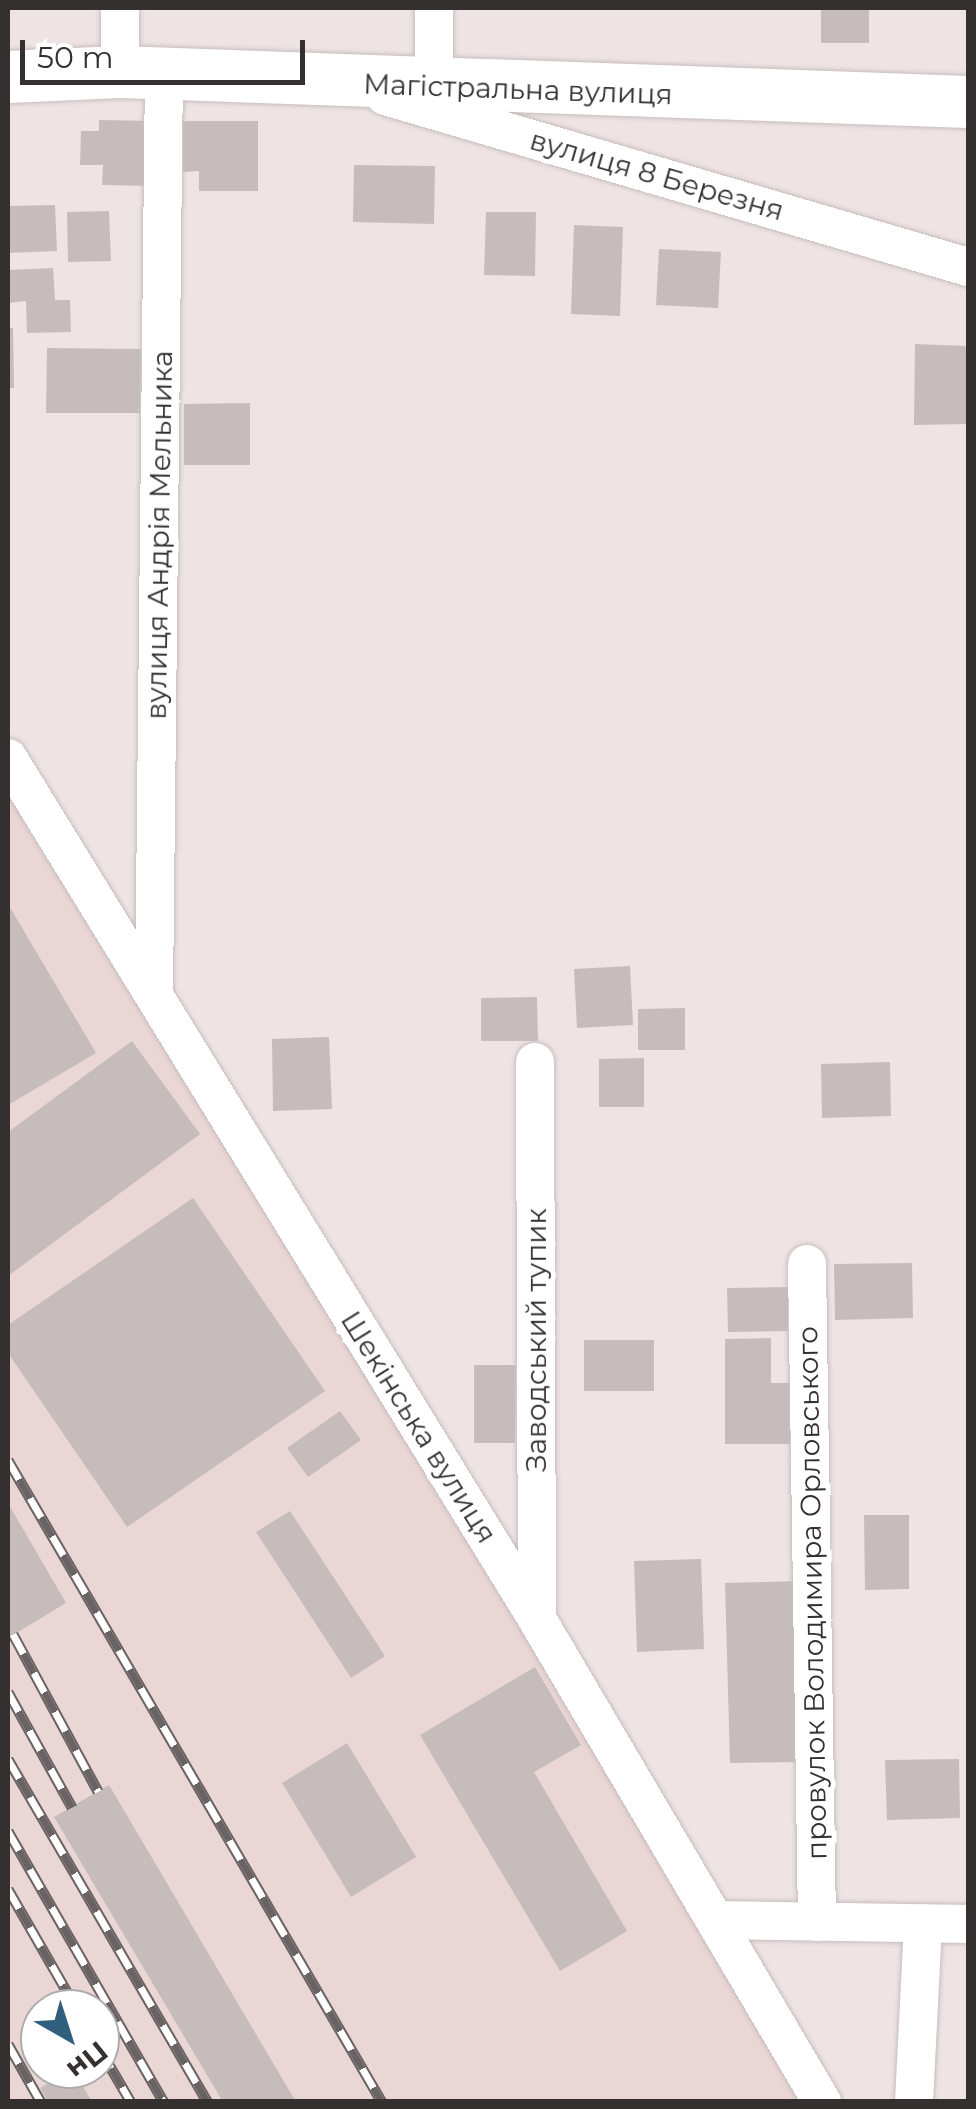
<!DOCTYPE html>
<html>
<head>
<meta charset="utf-8">
<style>
  body { margin:0 }
  #map { position:relative; width:976px; height:2109px; overflow:hidden; background:#efe4e4; font-family:Montserrat,sans-serif }
  div>[style] { position:absolute }
  .built>* { inset:0; background:#ead6d5 }
  .building>* { inset:0; background:#c7bcbc }
  .roads { filter:drop-shadow(0 0 2px #c8bdbd) drop-shadow(0 0 2px #c8bdbd) }
  .minor>* { height:38px; margin:-19px; padding:0 19px; transform-origin:19px; border-radius:19px; background:#fff }
  .secondary>* { height:52px; margin:-26px; padding:0 26px; transform-origin:26px; border-radius:26px; background:#fff }
  .rail>* { height:11px; margin-top:-5.5px; transform-origin:0; background:repeating-linear-gradient(90deg,#fff 0 22px,#6a6363 0 44px); box-sizing:border-box; border-block:2px solid #6a6363 }
  span { translate:-50% -50%; white-space:nowrap; text-align:center; line-height:1.15; -webkit-text-stroke:10px #fff; paint-order:stroke }
  .street-label { font-size:28px; color:#353030 }
  .frame { position:absolute; inset:0; border:10px solid #353030; pointer-events:none }
  .north { position:absolute; left:20px; top:1989px; width:100px; height:100px; box-sizing:border-box; background:#fff; border:2px solid #aeacac; border-radius:50%; rotate:141deg; font-size:28px; font-weight:700; line-height:40px; text-align:center; color:#353030 }
  .north::after { content:''; display:block; margin:auto; width:35px; height:45px; background:#30607e; clip-path:polygon(50% 0,100% 100%,50% 72%,0 100%) }
  .scale { position:absolute; left:20px; top:40px; width:285px; height:45px; box-sizing:border-box; border:5px solid #353030; border-top:0; padding-left:12px; font-size:30px; line-height:35px; white-space:nowrap; color:#353030; -webkit-text-stroke:8px #fff; paint-order:stroke }
</style>
</head>
<body>
<div id="map">
  <div class="built">
    <div style="clip-path:polygon(evenodd,8px 758px,822px 2101px,8px 2101px,8px 758px,40px 2009px,100px 2009px,100px 2069px,40px 2069px,40px 2009px)"></div>
  </div>
  <div class="building">
    <div style="clip-path:polygon(821px 8px,869px 8px,869px 43px,821px 43px)"></div>
    <div style="clip-path:polygon(99px 120px,153px 121px,152px 186px,102px 185px,103px 165px,80px 165px,81px 131px,99px 131px)"></div>
    <div style="clip-path:polygon(183px 121px,258px 121px,258px 191px,199px 191px,199px 171px,183px 172px)"></div>
    <div style="clip-path:polygon(354px 165px,435px 166px,434px 224px,353px 222px)"></div>
    <div style="clip-path:polygon(55px 205px,57px 251px,8px 253px,8px 206px)"></div>
    <div style="clip-path:polygon(109px 211px,111px 261px,68px 262px,67px 212px)"></div>
    <div style="clip-path:polygon(486px 212px,536px 212px,535px 276px,484px 275px)"></div>
    <div style="clip-path:polygon(574px 225px,623px 227px,620px 316px,571px 314px)"></div>
    <div style="clip-path:polygon(659px 249px,721px 252px,718px 308px,656px 305px)"></div>
    <div style="clip-path:polygon(53px 268px,55px 300px,70px 300px,71px 332px,27px 333px,26px 301px,8px 303px,8px 270px)"></div>
    <div style="clip-path:polygon(8px 328px,13px 328px,14px 388px,8px 388px)"></div>
    <div style="clip-path:polygon(915px 344px,968px 346px,968px 424px,914px 425px)"></div>
    <div style="clip-path:polygon(47px 348px,141px 349px,140px 413px,46px 413px)"></div>
    <div style="clip-path:polygon(250px 403px,250px 465px,184px 465px,184px 404px)"></div>
    <div style="clip-path:polygon(8px 904px,96px 1053px,8px 1105px)"></div>
    <div style="clip-path:polygon(630px 966px,633px 1025px,577px 1028px,574px 969px)"></div>
    <div style="clip-path:polygon(537px 997px,538px 1041px,481px 1041px,481px 998px)"></div>
    <div style="clip-path:polygon(685px 1008px,685px 1050px,638px 1050px,638px 1009px)"></div>
    <div style="clip-path:polygon(329px 1037px,332px 1109px,273px 1111px,272px 1039px)"></div>
    <div style="clip-path:polygon(132px 1041px,200px 1134px,8px 1276px,8px 1132px)"></div>
    <div style="clip-path:polygon(644px 1058px,644px 1107px,599px 1107px,599px 1059px)"></div>
    <div style="clip-path:polygon(890px 1062px,891px 1116px,822px 1118px,821px 1064px)"></div>
    <div style="clip-path:polygon(193px 1198px,325px 1391px,127px 1527px,8px 1353px,8px 1325px)"></div>
    <div style="clip-path:polygon(912px 1263px,913px 1318px,835px 1320px,834px 1264px)"></div>
    <div style="clip-path:polygon(788px 1287px,788px 1331px,728px 1332px,727px 1288px)"></div>
    <div style="clip-path:polygon(771px 1338px,771px 1383px,790px 1383px,790px 1444px,725px 1444px,725px 1339px)"></div>
    <div style="clip-path:polygon(584px 1340px,654px 1340px,654px 1391px,584px 1391px)"></div>
    <div style="clip-path:polygon(474px 1365px,516px 1365px,515px 1443px,474px 1443px)"></div>
    <div style="clip-path:polygon(340px 1411px,361px 1440px,308px 1477px,287px 1448px)"></div>
    <div style="clip-path:polygon(8px 1503px,66px 1603px,8px 1638px)"></div>
    <div style="clip-path:polygon(290px 1511px,385px 1656px,351px 1678px,256px 1532px)"></div>
    <div style="clip-path:polygon(864px 1515px,909px 1515px,909px 1589px,865px 1590px)"></div>
    <div style="clip-path:polygon(701px 1559px,704px 1649px,637px 1652px,634px 1561px)"></div>
    <div style="clip-path:polygon(800px 1581px,804px 1762px,730px 1763px,725px 1583px)"></div>
    <div style="clip-path:polygon(535px 1667px,581px 1745px,534px 1772px,627px 1931px,560px 1971px,420px 1735px)"></div>
    <div style="clip-path:polygon(347px 1743px,416px 1857px,351px 1897px,282px 1783px)"></div>
    <div style="clip-path:polygon(959px 1759px,960px 1818px,887px 1820px,885px 1760px)"></div>
    <div style="clip-path:polygon(109px 1785px,296px 2102px,223px 2102px,54px 1817px)"></div>
    <div style="clip-path:polygon(73px 2069px,92px 2102px,48px 2102px,40px 2088px)"></div>
  </div>
  <div class="roads">
    <div class="minor">
      <div style="left:120px;top:8px;width:64px;rotate:90deg"></div>
      <div style="left:434px;top:88px;width:80px;rotate:-90deg"></div>
      <div style="left:385px;top:96px;width:608px;rotate:16.35deg"></div>
      <div style="left:8px;top:758px;width:1011px;rotate:58.43deg"></div>
      <div style="left:537px;top:1619px;width:561px;rotate:59.46deg"></div>
      <div style="left:154px;top:994px;width:919px;rotate:-89.38deg"></div>
      <div style="left:535px;top:1062px;width:554px;rotate:89.79deg"></div>
      <div style="left:807px;top:1264px;width:658px;rotate:89.13deg"></div>
      <div style="left:718px;top:1920px;width:250px;rotate:0.9deg"></div>
      <div style="left:914px;top:2102px;width:179px;rotate:-87.1deg"></div>
    </div>
    <div class="secondary">
      <div style="left:8px;top:77px;width:112px;rotate:-2.6deg"></div>
      <div style="left:120px;top:72px;width:849px;rotate:2.03deg"></div>
    </div>
  </div>
  <div class="rail">
    <div style="left:8px;top:1460px;width:743px;rotate:59.78deg"></div>
    <div style="left:13px;top:1634px;width:179px;rotate:61.6deg"></div>
    <div style="left:8px;top:1692px;width:132px;rotate:60.9deg"></div>
    <div style="left:8px;top:1759px;width:397px;rotate:59.8deg"></div>
    <div style="left:8px;top:1831px;width:313px;rotate:60.1deg"></div>
    <div style="left:8px;top:1889px;width:138px;rotate:60.1deg"></div>
    <div style="left:8px;top:2044px;width:67px;rotate:60.4deg"></div>
    <div style="left:100px;top:2049px;width:61px;rotate:59.7deg"></div>
  </div>
  <div class="street-label">
    <span style="left:518px;top:89px;rotate:2deg">Магістральна вулиця</span>
    <span style="left:657px;top:175px;rotate:16deg">вулиця 8 Березня</span>
    <span style="left:159px;top:535px;rotate:-89deg">вулиця Андрія Мельника</span>
    <span style="left:536px;top:1340px;rotate:-90deg">Заводський тупик</span>
    <span style="left:419px;top:1427px;rotate:58deg">Шекінська вулиця</span>
    <span style="left:812px;top:1593px;rotate:-91deg">провулок Володимира Орловського</span>
  </div>
  <div class="frame"></div>
  <div class="north">Пн</div>
  <div class="scale">50 m</div>
</div>
</body>
</html>
